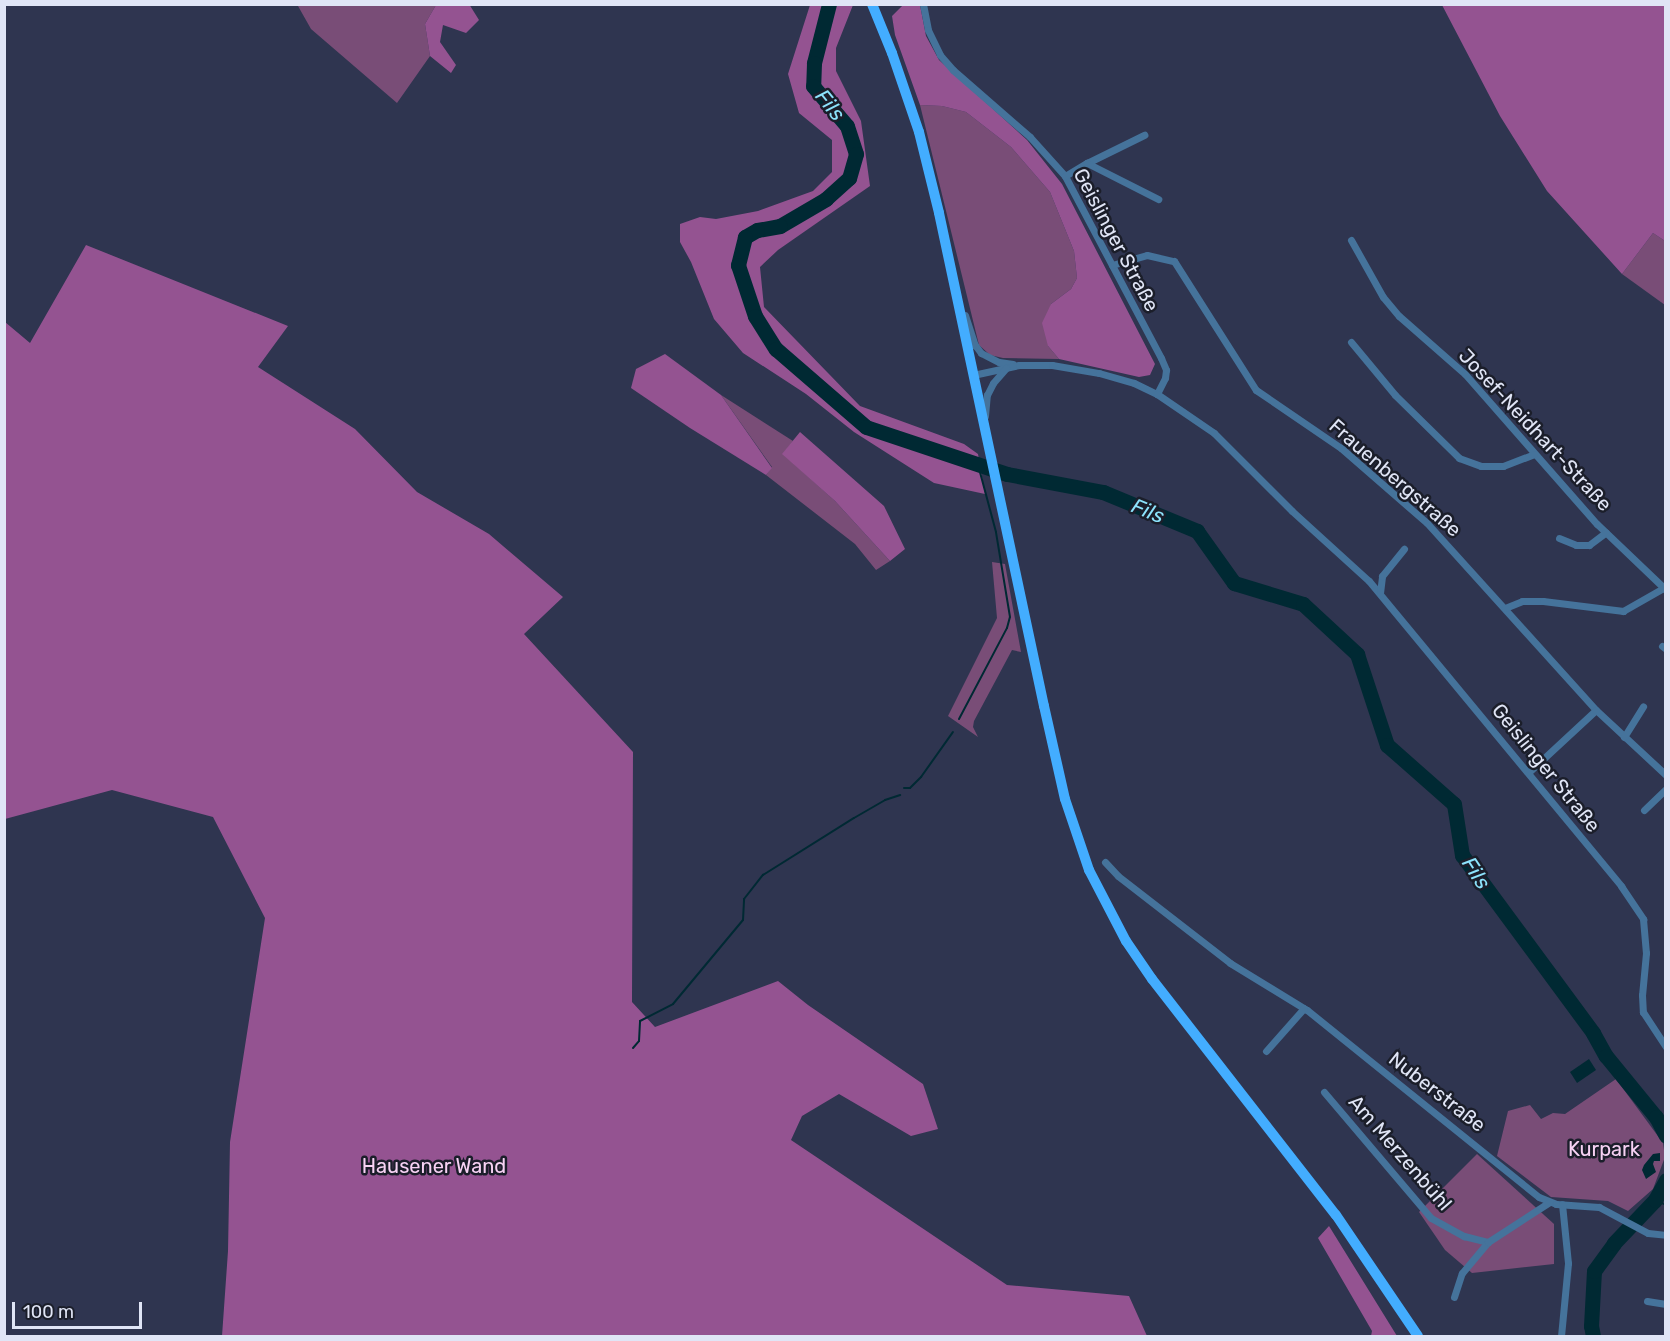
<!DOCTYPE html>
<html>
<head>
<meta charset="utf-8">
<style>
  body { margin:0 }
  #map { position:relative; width:1670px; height:1341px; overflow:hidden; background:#2f3550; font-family:Rubik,sans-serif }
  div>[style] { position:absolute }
  .green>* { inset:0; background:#794d77 }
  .forest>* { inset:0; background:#945391 }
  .water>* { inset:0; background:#002933 }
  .stream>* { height:2px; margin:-1px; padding:0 1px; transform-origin:1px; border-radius:1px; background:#002933 }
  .canal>* { height:9px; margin:-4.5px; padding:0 4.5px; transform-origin:4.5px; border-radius:4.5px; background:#002933 }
  .river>* { height:15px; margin:-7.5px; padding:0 7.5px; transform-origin:7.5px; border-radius:7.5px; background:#002933 }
  .street>* { height:7px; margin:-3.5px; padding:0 3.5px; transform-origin:3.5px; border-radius:3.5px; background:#45739b }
  .primary>* { height:10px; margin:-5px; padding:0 5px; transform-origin:5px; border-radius:5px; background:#43adff }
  span { translate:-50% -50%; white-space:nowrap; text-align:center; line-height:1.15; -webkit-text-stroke:5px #1b1e2a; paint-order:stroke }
  .street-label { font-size:20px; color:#e0e5f6 }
  .park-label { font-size:20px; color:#f7d2f4 }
  .water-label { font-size:21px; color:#8ce3fc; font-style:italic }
  .frame { position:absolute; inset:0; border:6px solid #e0e5f6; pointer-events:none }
  .scale { position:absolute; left:12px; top:1302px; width:130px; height:27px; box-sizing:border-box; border:3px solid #e0e5f6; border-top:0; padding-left:8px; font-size:18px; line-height:21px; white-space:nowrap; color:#e0e5f6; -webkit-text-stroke:4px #1b1e2a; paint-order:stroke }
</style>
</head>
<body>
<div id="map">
  <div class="green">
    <div style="clip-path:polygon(436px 5px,425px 24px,430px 56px,397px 103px,311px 29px,298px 6px)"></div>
    <div style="clip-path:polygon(920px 105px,942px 106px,966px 112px,1011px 147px,1050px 192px,1074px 251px,1077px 278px,1071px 289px,1051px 304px,1048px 346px,1059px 359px,1003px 358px,990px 355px,979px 345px)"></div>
    <div style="clip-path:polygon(1653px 233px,1665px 241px,1665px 305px,1622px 274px)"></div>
    <div style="clip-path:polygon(721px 395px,793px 441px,783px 454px,835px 501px,890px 561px,876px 570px,855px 544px,766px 475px,772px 467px)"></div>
    <div style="clip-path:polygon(992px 562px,1005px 564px,1021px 652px,1012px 650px,974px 721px,973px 727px,978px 737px,948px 716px,997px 618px)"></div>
    <div style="clip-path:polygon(1616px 1079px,1663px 1143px,1665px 1157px,1653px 1189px,1628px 1211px,1608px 1201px,1551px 1197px,1497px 1156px,1508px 1111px,1530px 1105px,1541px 1119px,1553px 1113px,1565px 1114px)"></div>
    <div style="clip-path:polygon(1477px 1154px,1554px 1224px,1554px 1264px,1472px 1273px,1445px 1250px,1419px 1212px)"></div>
  </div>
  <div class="forest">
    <div style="clip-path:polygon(469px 4px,479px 20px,466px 33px,443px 25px,440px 42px,456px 65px,451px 73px,430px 56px,425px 24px,436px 5px)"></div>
    <div style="clip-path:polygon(810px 5px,853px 5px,836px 48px,836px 71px,861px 121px,870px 186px,778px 250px,760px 267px,764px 307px,860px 406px,964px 444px,978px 454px,985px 494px,934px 483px,854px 432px,806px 394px,743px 353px,714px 319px,691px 262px,680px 242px,680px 224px,700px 217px,716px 219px,758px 211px,813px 191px,832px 172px,832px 140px,799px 113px,788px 74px)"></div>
    <div style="clip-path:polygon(903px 5px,920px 5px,926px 36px,939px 60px,1027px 140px,1062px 184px,1155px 364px,1150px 375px,1139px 377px,1059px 359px,1048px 346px,1042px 323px,1051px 304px,1071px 289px,1077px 278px,1074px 251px,1050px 192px,1011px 147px,966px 112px,942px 106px,920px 105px,895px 35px,892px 16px)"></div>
    <div style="clip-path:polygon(1442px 5px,1665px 5px,1665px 241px,1653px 233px,1622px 274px,1547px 191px,1500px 116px)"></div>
    <div style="clip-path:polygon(86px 245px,288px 326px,258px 367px,355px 429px,417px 492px,489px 534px,563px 597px,524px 634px,633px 752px,632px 1002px,655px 1027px,778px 981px,808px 1005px,923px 1084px,938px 1129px,911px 1136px,839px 1094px,802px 1116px,791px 1140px,1007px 1285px,1129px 1296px,1147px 1336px,222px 1336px,228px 1251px,230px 1142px,265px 918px,213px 817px,112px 790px,5px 819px,5px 322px,30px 343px)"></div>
    <div style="clip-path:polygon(665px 354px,721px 395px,772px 468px,766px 475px,690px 428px,631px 388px,636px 369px)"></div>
    <div style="clip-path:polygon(800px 432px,884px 506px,905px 549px,890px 561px,835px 501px,782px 454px)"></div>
    <div style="clip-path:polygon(1329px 1226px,1397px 1336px,1371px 1336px,1372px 1331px,1318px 1238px)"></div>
  </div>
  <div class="water">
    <div style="clip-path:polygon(1589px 1059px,1596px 1070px,1577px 1083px,1570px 1072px)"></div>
    <div style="clip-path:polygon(1660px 1153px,1660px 1161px,1654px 1161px,1653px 1164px,1656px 1172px,1646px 1179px,1642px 1170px,1644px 1165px,1653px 1154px)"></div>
  </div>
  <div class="stream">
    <div style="left:959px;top:719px;width:103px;rotate:-62.2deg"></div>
    <div style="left:1007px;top:628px;width:11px;rotate:-75deg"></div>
    <div style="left:1010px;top:617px;width:86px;rotate:-99.4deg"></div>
    <div style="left:996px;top:532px;width:69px;rotate:-105deg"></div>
    <div style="left:904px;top:788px;width:6px"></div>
    <div style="left:910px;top:788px;width:16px;rotate:-45deg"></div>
    <div style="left:921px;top:777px;width:55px;rotate:-54.6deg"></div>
    <div style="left:633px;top:1048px;width:9px;rotate:-49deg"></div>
    <div style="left:639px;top:1041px;width:20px;rotate:-87deg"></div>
    <div style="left:640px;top:1021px;width:37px;rotate:-27deg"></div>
    <div style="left:673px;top:1004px;width:109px;rotate:-50.2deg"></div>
    <div style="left:743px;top:920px;width:21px;rotate:-87deg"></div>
    <div style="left:744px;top:899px;width:31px;rotate:-52deg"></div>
    <div style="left:763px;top:875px;width:107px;rotate:-32.1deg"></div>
    <div style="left:854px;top:818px;width:36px;rotate:-30deg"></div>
    <div style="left:885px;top:800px;width:16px;rotate:-18deg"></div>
    <div style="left:1656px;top:1117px;width:5px;rotate:-37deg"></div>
    <div style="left:1655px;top:1200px;width:12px;rotate:24deg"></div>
  </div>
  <div class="canal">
    <div style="left:1663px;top:1133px;width:3px;rotate:-18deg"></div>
  </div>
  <div class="river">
    <div style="left:829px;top:4px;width:61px;rotate:104.3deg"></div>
    <div style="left:814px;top:63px;width:23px;rotate:92deg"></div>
    <div style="left:813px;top:86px;width:52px;rotate:49.6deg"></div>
    <div style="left:847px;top:126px;width:29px;rotate:72deg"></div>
    <div style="left:856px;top:154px;width:25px;rotate:106deg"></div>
    <div style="left:849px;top:178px;width:31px;rotate:138deg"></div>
    <div style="left:826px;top:199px;width:53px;rotate:149.6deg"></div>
    <div style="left:780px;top:226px;width:23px;rotate:170deg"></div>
    <div style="left:757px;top:230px;width:14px;rotate:150deg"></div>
    <div style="left:745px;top:237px;width:29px;rotate:104deg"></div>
    <div style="left:738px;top:265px;width:54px;rotate:71.6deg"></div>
    <div style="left:755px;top:316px;width:39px;rotate:58deg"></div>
    <div style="left:776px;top:349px;width:119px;rotate:40.9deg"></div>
    <div style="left:866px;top:427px;width:149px;rotate:18.4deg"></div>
    <div style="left:1007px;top:474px;width:98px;rotate:10.6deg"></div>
    <div style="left:1103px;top:492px;width:102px;rotate:22.5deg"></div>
    <div style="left:1197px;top:531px;width:64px;rotate:54.6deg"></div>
    <div style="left:1234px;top:583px;width:72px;rotate:16.9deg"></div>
    <div style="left:1303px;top:604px;width:74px;rotate:42.8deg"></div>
    <div style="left:1357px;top:654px;width:96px;rotate:71.8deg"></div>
    <div style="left:1387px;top:745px;width:89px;rotate:41.4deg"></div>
    <div style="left:1454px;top:804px;width:52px;rotate:81.1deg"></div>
    <div style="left:1462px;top:855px;width:221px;rotate:53.6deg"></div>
    <div style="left:1593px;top:1033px;width:26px;rotate:61deg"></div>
    <div style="left:1606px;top:1056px;width:79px;rotate:50.7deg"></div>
    <div style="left:1656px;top:1117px;width:21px;rotate:62deg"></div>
    <div style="left:1593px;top:1336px;width:10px;rotate:-101deg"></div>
    <div style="left:1591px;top:1326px;width:55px;rotate:-86.9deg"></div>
    <div style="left:1594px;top:1271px;width:34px;rotate:-54deg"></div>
    <div style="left:1614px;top:1243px;width:59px;rotate:-46.4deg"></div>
    <div style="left:1655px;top:1200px;width:23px;rotate:-61deg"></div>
  </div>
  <div class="street">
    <div style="left:923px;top:4px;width:26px;rotate:79deg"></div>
    <div style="left:928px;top:30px;width:28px;rotate:64deg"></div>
    <div style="left:940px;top:55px;width:20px;rotate:49deg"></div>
    <div style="left:953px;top:70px;width:102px;rotate:41deg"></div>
    <div style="left:1030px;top:137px;width:52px;rotate:48.1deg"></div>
    <div style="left:1065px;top:176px;width:206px;rotate:62.2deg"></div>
    <div style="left:1161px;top:358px;width:13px;rotate:67deg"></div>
    <div style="left:1166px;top:370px;width:8px;rotate:97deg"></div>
    <div style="left:1165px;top:378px;width:18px;rotate:117deg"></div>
    <div style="left:1087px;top:163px;width:64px;rotate:-26.2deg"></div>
    <div style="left:1065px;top:176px;width:26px;rotate:-31deg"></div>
    <div style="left:1087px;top:163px;width:80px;rotate:26.9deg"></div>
    <div style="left:1351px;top:240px;width:65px;rotate:60.7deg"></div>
    <div style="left:1383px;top:297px;width:25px;rotate:50deg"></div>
    <div style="left:1399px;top:316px;width:88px;rotate:41.3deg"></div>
    <div style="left:1465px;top:374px;width:200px;rotate:48.7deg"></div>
    <div style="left:1597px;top:524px;width:95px;rotate:43.7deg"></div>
    <div style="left:1112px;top:265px;width:36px;rotate:-16deg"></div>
    <div style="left:1147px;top:255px;width:28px;rotate:13deg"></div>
    <div style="left:1174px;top:261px;width:153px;rotate:57.6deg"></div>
    <div style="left:1256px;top:390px;width:103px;rotate:34.3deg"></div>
    <div style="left:1341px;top:448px;width:114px;rotate:41.1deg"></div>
    <div style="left:1427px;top:523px;width:252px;rotate:47.9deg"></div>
    <div style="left:1596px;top:710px;width:96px;rotate:42.9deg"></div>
    <div style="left:965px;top:315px;width:32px;rotate:72deg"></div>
    <div style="left:975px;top:345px;width:10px;rotate:53deg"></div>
    <div style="left:981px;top:353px;width:20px;rotate:27deg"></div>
    <div style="left:999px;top:362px;width:14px;rotate:8deg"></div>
    <div style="left:1351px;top:342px;width:69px;rotate:50.3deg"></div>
    <div style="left:1395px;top:395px;width:90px;rotate:44.5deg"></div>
    <div style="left:1459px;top:458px;width:23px;rotate:20deg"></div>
    <div style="left:1481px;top:466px;width:22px"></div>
    <div style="left:1503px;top:466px;width:33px;rotate:-21deg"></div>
    <div style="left:973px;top:375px;width:47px;rotate:-12.3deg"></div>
    <div style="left:1019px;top:365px;width:33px"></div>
    <div style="left:1052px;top:365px;width:48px;rotate:9.7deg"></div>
    <div style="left:1099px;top:373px;width:36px;rotate:16deg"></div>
    <div style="left:1134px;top:383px;width:25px;rotate:26deg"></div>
    <div style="left:1157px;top:394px;width:69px;rotate:34.4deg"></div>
    <div style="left:1214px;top:433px;width:110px;rotate:45deg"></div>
    <div style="left:1292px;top:511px;width:104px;rotate:42.3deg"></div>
    <div style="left:1369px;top:581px;width:396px;rotate:50.4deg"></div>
    <div style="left:1621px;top:886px;width:40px;rotate:56deg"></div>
    <div style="left:1643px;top:919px;width:34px;rotate:85deg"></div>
    <div style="left:1646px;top:953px;width:42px;rotate:95.4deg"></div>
    <div style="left:1642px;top:995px;width:17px;rotate:87deg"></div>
    <div style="left:1643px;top:1012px;width:42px;rotate:56.7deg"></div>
    <div style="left:985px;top:416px;width:21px;rotate:-85deg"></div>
    <div style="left:987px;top:395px;width:13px;rotate:-63deg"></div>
    <div style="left:993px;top:383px;width:20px;rotate:-49deg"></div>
    <div style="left:1559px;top:538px;width:18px;rotate:22deg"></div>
    <div style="left:1576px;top:545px;width:13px"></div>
    <div style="left:1589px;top:545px;width:21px;rotate:-37deg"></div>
    <div style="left:1380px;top:593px;width:17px;rotate:-83deg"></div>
    <div style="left:1382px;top:576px;width:35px;rotate:-51deg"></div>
    <div style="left:1505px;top:608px;width:18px;rotate:-22deg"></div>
    <div style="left:1522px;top:601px;width:21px"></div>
    <div style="left:1543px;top:601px;width:81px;rotate:7.1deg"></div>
    <div style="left:1623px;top:611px;width:48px;rotate:-29.7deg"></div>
    <div style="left:1662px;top:646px;width:5px;rotate:37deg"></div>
    <div style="left:1624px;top:737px;width:36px;rotate:-58deg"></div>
    <div style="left:1529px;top:772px;width:91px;rotate:-42.8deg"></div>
    <div style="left:1644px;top:810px;width:30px;rotate:-44deg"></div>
    <div style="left:1105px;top:862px;width:19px;rotate:47deg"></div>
    <div style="left:1118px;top:876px;width:142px;rotate:37.8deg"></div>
    <div style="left:1230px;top:963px;width:90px;rotate:31.4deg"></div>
    <div style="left:1307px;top:1010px;width:298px;rotate:38.9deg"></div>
    <div style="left:1539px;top:1197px;width:18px;rotate:22deg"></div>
    <div style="left:1556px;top:1204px;width:43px;rotate:4deg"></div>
    <div style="left:1599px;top:1207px;width:55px;rotate:28deg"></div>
    <div style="left:1648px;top:1233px;width:18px;rotate:6deg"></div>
    <div style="left:1266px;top:1051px;width:57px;rotate:-48.5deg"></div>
    <div style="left:1324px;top:1092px;width:165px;rotate:49.7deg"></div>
    <div style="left:1431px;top:1218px;width:38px;rotate:29deg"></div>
    <div style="left:1464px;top:1236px;width:25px;rotate:14deg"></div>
    <div style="left:1454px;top:1297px;width:25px;rotate:-72deg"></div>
    <div style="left:1462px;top:1273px;width:40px;rotate:-50deg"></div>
    <div style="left:1488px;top:1242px;width:72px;rotate:-33deg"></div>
    <div style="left:1647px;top:1301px;width:19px;rotate:9deg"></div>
    <div style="left:1561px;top:1336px;width:73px;rotate:-84.5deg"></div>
    <div style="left:1568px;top:1263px;width:59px;rotate:-95.8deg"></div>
  </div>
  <div class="primary">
    <div style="left:872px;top:4px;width:53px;rotate:67.8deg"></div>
    <div style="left:892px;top:53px;width:83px;rotate:71.1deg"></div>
    <div style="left:919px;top:132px;width:83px;rotate:76.1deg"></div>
    <div style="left:939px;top:213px;width:504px;rotate:77.98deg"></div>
    <div style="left:1044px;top:706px;width:95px;rotate:77.3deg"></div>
    <div style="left:1065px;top:799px;width:75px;rotate:71.3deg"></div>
    <div style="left:1089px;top:870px;width:80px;rotate:62.5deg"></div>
    <div style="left:1126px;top:941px;width:46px;rotate:55.6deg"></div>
    <div style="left:1152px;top:979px;width:299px;rotate:52.1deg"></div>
    <div style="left:1336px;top:1215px;width:146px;rotate:55.9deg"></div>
  </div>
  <div class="street-label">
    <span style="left:1116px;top:240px;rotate:62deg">Geislinger Straße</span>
    <span style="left:1535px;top:430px;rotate:47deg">Josef-Neidhart-Straße</span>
    <span style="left:1395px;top:478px;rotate:41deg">Frauenbergstraße</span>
    <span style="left:1546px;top:768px;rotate:51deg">Geislinger Straße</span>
    <span style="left:1437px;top:1092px;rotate:38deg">Nuberstraße</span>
    <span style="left:1400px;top:1153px;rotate:49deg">Am Merzenbühl</span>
  </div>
  <div class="park-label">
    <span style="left:1604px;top:1149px">Kurpark</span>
    <span style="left:434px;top:1166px">Hausener Wand</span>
  </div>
  <div class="water-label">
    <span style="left:830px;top:105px;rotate:51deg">Fils</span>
    <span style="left:1148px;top:511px;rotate:22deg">Fils</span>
    <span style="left:1476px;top:873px;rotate:57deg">Fils</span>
  </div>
  <div class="frame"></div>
  <div class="scale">100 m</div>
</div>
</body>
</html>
